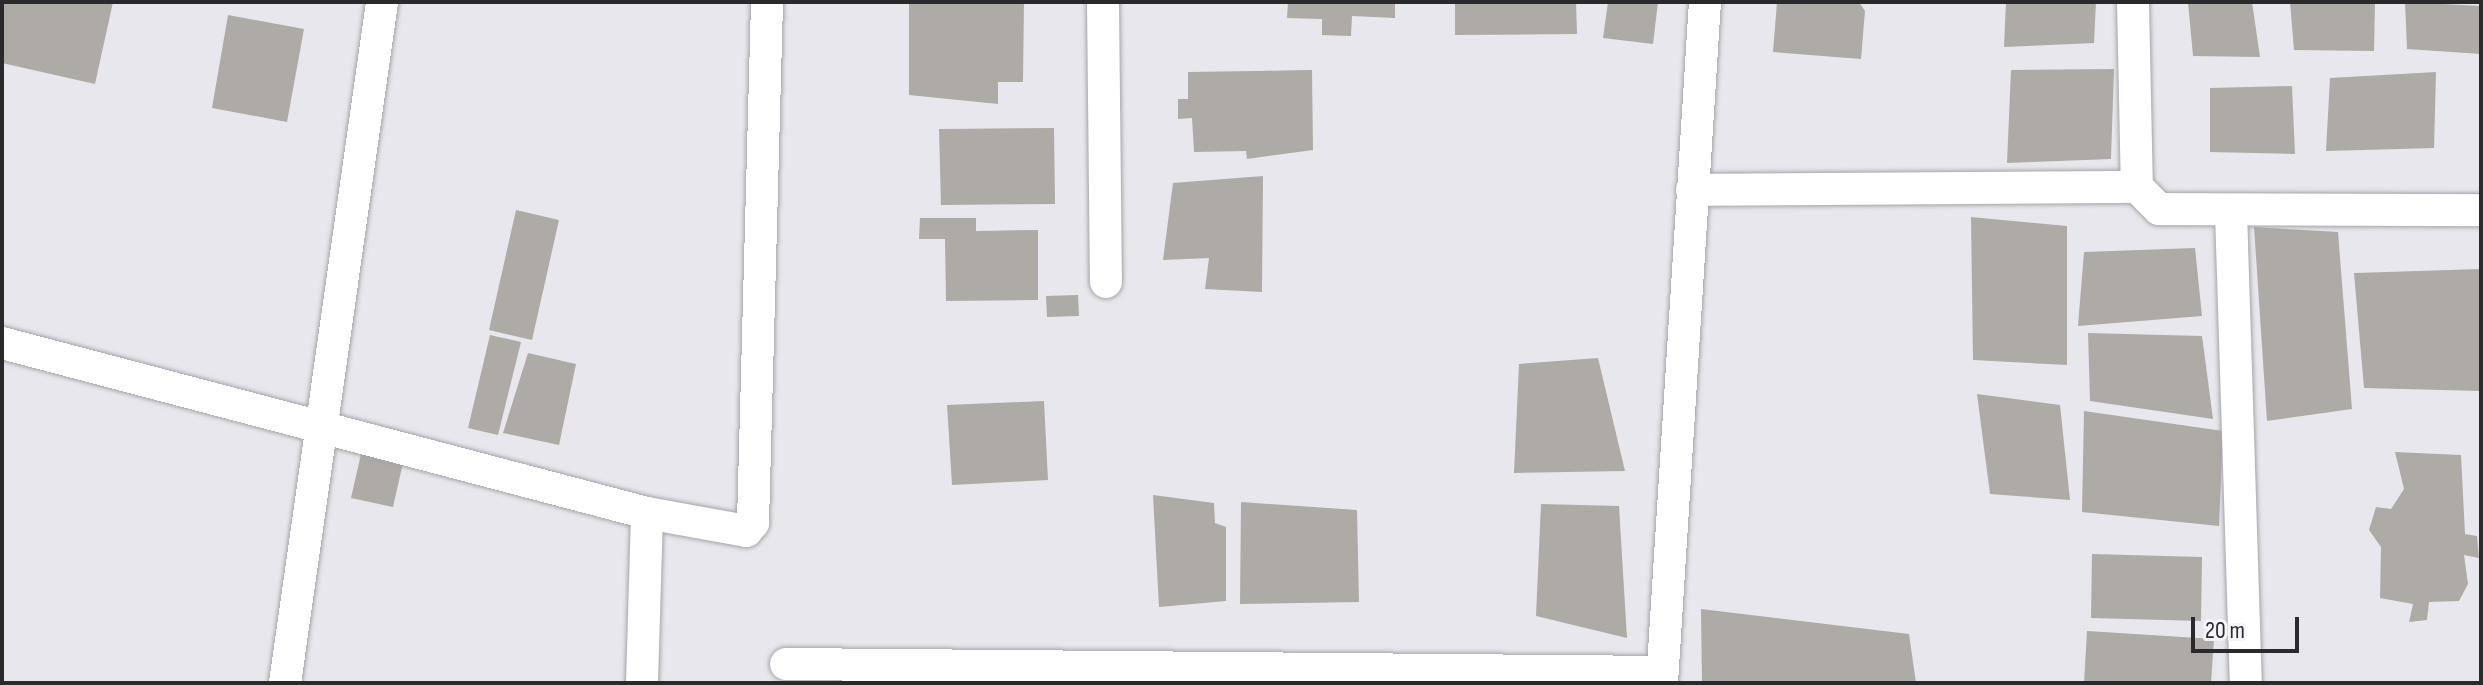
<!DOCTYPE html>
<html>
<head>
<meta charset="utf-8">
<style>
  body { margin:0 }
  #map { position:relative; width:2483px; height:685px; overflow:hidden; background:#e8e7ed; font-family:"Sofia Sans Condensed",sans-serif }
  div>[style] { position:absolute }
  .building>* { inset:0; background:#aeaaa6 }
  .roads { filter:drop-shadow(0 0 2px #a5a4aa) drop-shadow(0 0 2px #a5a4aa) }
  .street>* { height:32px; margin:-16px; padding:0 16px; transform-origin:16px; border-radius:16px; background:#fff }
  span { translate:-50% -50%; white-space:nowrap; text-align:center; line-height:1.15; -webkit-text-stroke:6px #f5f4fa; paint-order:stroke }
  .frame { position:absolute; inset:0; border:4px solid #2a292b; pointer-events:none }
  .scale { position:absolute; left:2191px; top:617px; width:108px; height:36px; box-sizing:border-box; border:4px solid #2a292b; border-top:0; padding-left:10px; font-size:24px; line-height:28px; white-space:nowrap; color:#2a292b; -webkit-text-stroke:6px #f5f4fa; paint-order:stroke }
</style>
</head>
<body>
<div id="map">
  <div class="building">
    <div style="clip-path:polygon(2px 2px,113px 2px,95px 84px,2px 63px)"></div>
    <div style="clip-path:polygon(1016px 2px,1024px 2px,1023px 82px,998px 82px,998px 104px,909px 95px,909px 4px)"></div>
    <div style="clip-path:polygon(1288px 2px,1395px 2px,1395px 18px,1352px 16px,1351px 36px,1322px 35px,1322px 19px,1287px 18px)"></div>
    <div style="clip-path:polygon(1455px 2px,1576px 2px,1577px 34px,1455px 35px)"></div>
    <div style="clip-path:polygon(1608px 2px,1658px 2px,1653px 44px,1603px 38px)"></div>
    <div style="clip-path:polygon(1777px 2px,1859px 2px,1865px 11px,1861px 59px,1773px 52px)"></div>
    <div style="clip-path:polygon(2006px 2px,2096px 2px,2094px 43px,2004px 47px)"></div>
    <div style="clip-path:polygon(2188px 2px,2252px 2px,2260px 57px,2193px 56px)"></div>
    <div style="clip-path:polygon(2290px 2px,2375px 2px,2374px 51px,2294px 50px)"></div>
    <div style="clip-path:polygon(2405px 2px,2481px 6px,2481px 54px,2407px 49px)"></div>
    <div style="clip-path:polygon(228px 15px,304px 29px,287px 122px,212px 108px)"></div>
    <div style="clip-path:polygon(2114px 69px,2111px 159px,2007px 163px,2011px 70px)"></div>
    <div style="clip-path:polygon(1312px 70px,1313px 150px,1247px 159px,1246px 151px,1194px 152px,1192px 118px,1178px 119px,1178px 99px,1188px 99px,1188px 72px)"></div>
    <div style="clip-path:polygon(2436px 72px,2434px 148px,2326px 151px,2330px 78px)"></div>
    <div style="clip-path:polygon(2292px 86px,2295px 154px,2210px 152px,2210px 88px)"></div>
    <div style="clip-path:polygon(1054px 128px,1055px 204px,941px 205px,939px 129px)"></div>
    <div style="clip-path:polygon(1263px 176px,1262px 292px,1205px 289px,1209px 258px,1163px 260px,1173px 183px)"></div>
    <div style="clip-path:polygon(516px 210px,559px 220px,532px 340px,489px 330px)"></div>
    <div style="clip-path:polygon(1971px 217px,2067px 226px,2067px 365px,1973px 360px)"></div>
    <div style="clip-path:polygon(920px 218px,976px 218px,976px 231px,1038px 230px,1038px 300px,946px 301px,945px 239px,919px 239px)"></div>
    <div style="clip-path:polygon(2254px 227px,2338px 232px,2352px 409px,2267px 421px)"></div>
    <div style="clip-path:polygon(2195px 248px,2202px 316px,2078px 326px,2084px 252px)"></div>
    <div style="clip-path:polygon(2481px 269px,2481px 391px,2364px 388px,2354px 273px)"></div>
    <div style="clip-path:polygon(1078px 295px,1079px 316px,1047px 317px,1046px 296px)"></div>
    <div style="clip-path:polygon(2088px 333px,2202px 336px,2213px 419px,2090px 401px)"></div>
    <div style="clip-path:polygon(490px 335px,521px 342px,498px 435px,468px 428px)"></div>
    <div style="clip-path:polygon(528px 353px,576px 364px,559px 445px,503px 433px)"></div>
    <div style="clip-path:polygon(1598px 358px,1625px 471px,1514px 473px,1519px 364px)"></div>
    <div style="clip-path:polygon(1977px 394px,2060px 405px,2070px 500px,1990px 494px)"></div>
    <div style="clip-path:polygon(1044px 401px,1048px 480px,952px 485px,947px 405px)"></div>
    <div style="clip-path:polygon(2084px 411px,2223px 431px,2219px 526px,2082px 512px)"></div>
    <div style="clip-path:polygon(2395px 452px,2461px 455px,2465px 534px,2477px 536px,2479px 558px,2464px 555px,2468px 584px,2459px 601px,2429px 602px,2427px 620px,2409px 622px,2413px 604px,2380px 598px,2381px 547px,2369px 530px,2376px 507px,2391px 509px,2404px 489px)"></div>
    <div style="clip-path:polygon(361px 454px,403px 463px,393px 507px,351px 498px)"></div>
    <div style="clip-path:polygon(1153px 495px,1214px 503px,1215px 523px,1226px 527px,1226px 601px,1159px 607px)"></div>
    <div style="clip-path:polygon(1241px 502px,1357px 510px,1359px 602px,1240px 604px)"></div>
    <div style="clip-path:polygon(1541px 504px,1619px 506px,1627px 638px,1536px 616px)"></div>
    <div style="clip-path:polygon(2092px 554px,2202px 557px,2201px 621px,2091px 618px)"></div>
    <div style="clip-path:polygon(1701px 609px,1909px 634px,1916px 683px,1702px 683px)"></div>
    <div style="clip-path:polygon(2087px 631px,2214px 639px,2211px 683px,2084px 683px)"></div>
  </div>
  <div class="roads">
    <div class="street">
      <div style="left:1103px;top:2px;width:280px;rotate:89.4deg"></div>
      <div style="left:2133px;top:2px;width:185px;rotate:88.8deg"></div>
      <div style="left:2137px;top:187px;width:31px;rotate:45deg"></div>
      <div style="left:2159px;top:209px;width:322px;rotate:0.2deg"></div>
      <div style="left:1692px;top:190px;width:445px;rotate:-0.4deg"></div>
      <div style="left:2231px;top:212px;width:471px;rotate:88.2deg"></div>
      <div style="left:2px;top:343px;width:667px;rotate:14.77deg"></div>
      <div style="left:647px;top:513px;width:101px;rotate:10.3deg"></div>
      <div style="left:746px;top:531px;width:11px;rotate:-49deg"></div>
      <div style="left:753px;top:523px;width:521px;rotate:-88.46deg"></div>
      <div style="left:786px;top:664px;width:876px;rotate:0.52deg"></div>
      <div style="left:285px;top:683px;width:688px;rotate:-81.89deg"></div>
      <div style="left:642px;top:683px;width:170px;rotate:-88.3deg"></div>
      <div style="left:1662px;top:683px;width:682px;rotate:-86.39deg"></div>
    </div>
  </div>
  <div class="frame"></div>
  <div class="scale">20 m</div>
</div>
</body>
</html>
